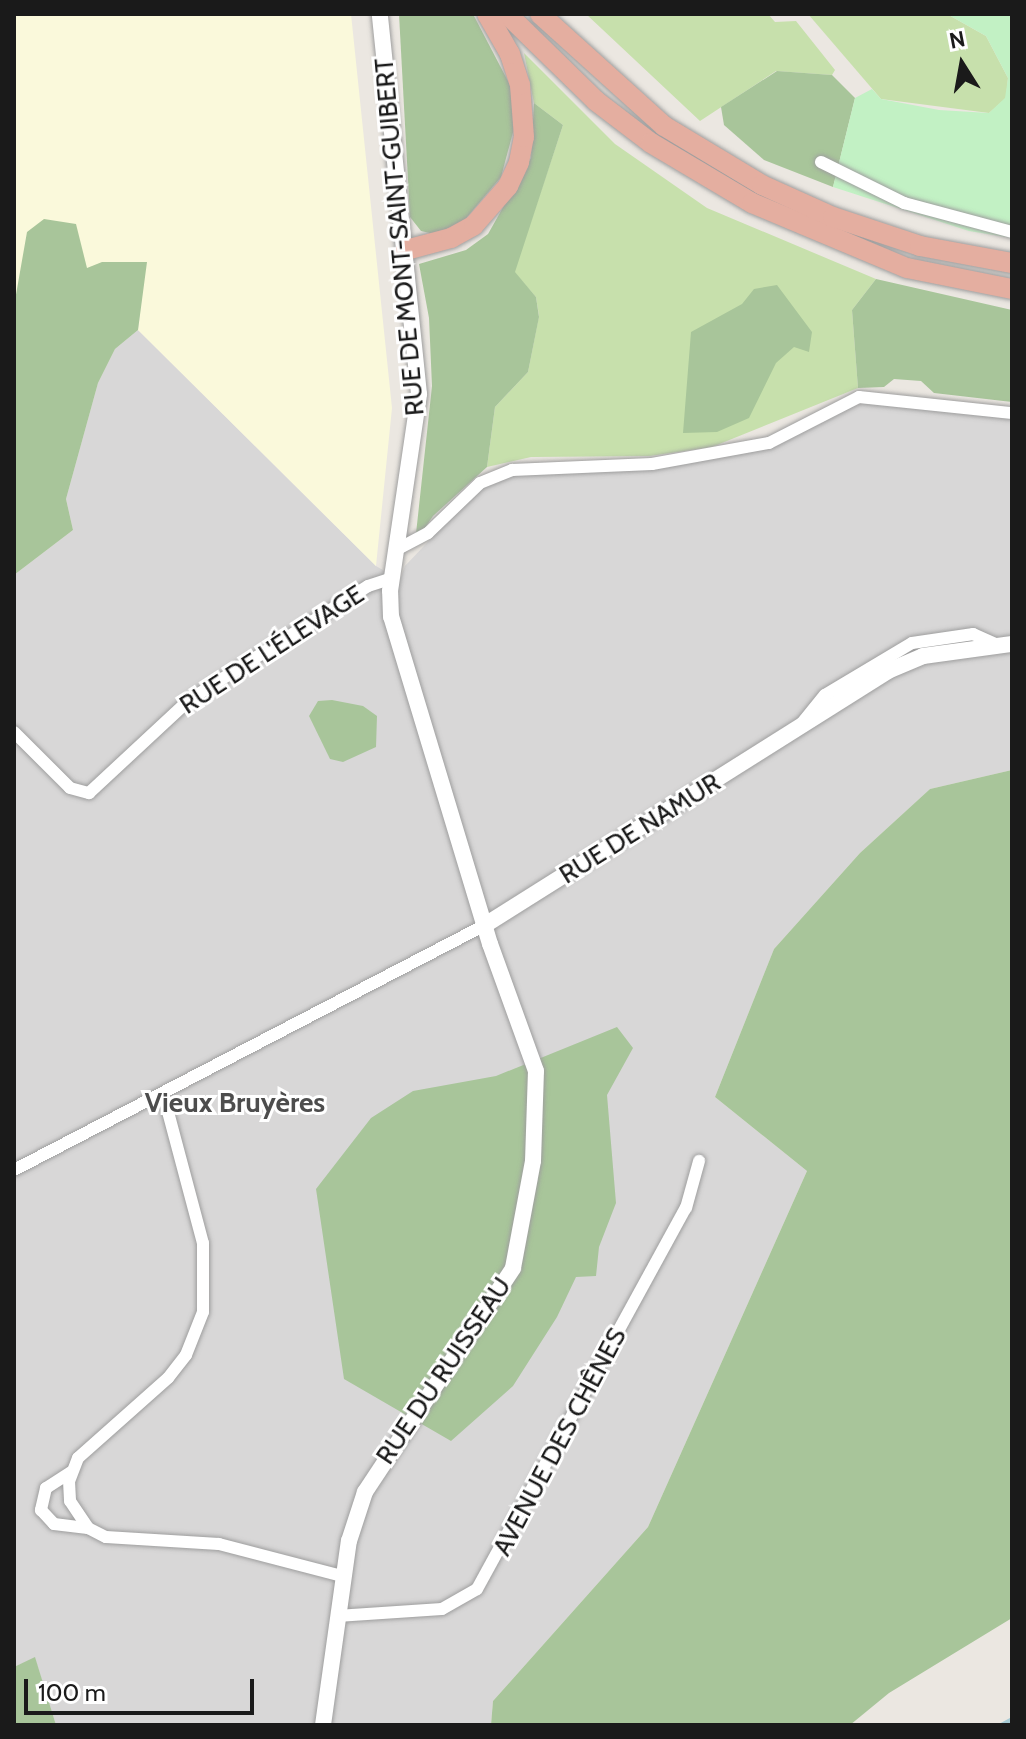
<!DOCTYPE html>
<html>
<head>
<meta charset="utf-8">
<style>
  body { margin:0 }
  #map { position:relative; width:1026px; height:1739px; overflow:hidden; background:#ebe7e1; font-family:Cabin,sans-serif }
  div>[style] { position:absolute }
  .residential>* { inset:0; background:#d8d7d7 }
  .education>* { inset:0; background:#faf9db }
  .grass>* { inset:0; background:#c7e0ac }
  .forest>* { inset:0; background:#a8c59a }
  .park>* { inset:0; background:#c2f1c4 }
  .stream>* { height:5px; margin:-2.5px; padding:0 2.5px; transform-origin:2.5px; border-radius:2.5px; background:#a6cad4 }
  .roads { filter:drop-shadow(0 0 2px #9e9e9e) drop-shadow(0 0 2px #9e9e9e) }
  .minor>* { height:12px; margin:-6px; padding:0 6px; transform-origin:6px; border-radius:6px; background:#fff }
  .tertiary>* { height:16px; margin:-8px; padding:0 8px; transform-origin:8px; border-radius:8px; background:#fff }
  .trunk>* { height:20px; margin:-10px; padding:0 10px; transform-origin:10px; border-radius:10px; background:#e4aea0 }
  span { translate:-50% -50%; white-space:nowrap; text-align:center; line-height:1.15; -webkit-text-stroke:6px #fff; paint-order:stroke }
  .street-label { font-size:26px; color:#1a1a1a }
  .neighbourhood-label { font-size:28px; color:#4d4d4d; font-weight:700 }
  .frame { position:absolute; inset:0; border:16px solid #1a1a1a; pointer-events:none }
  .north { position:absolute; left:922px; top:24px; width:80px; height:80px; -webkit-text-stroke:6px #fff; paint-order:stroke; rotate:349deg; font-size:22px; font-weight:700; line-height:32px; text-align:center; color:#1a1a1a }
  .north::after { content:''; display:block; margin:auto; width:28px; height:36px; background:#1a1a1a; clip-path:polygon(50% 0,100% 100%,50% 72%,0 100%) }
  .scale { position:absolute; left:24px; top:1679px; width:230px; height:36px; box-sizing:border-box; border:4px solid #1a1a1a; border-top:0; padding-left:10px; font-size:24px; line-height:28px; white-space:nowrap; color:#1a1a1a; -webkit-text-stroke:6px #fff; paint-order:stroke }
</style>
</head>
<body>
<div id="map">
  <div class="residential">
    <div style="clip-path:polygon(138px 330px,376px 566px,400px 580px,405px 566px,477px 490px,503px 476px,721px 457px,858px 401px,1012px 417px,1012px 770px,930px 789px,860px 853px,774px 949px,715px 1097px,807px 1171px,648px 1527px,493px 1701px,491px 1725px,56px 1725px,35px 1658px,14px 1667px,14px 575px,73px 530px,66px 499px,98px 383px,115px 349px)"></div>
  </div>
  <div class="education">
    <div style="clip-path:polygon(14px 14px,351px 14px,392px 408px,376px 566px,138px 330px,146px 262px,14px 306px)"></div>
  </div>
  <div class="grass">
    <div style="clip-path:polygon(586px 14px,768px 14px,775px 22px,796px 21px,835px 70px,832px 75px,776px 71px,700px 121px)"></div>
    <div style="clip-path:polygon(808px 14px,947px 14px,986px 36px,1008px 78px,1006px 98px,989px 113px,881px 99px)"></div>
    <div style="clip-path:polygon(524px 53px,615px 144px,707px 208px,876px 279px,852px 310px,858px 388px,712px 447px,650px 456px,531px 457px,487px 467px,495px 407px,528px 372px,539px 316px,536px 297px,514px 272px,563px 125px,534px 103px)"></div>
  </div>
  <div class="forest">
    <div style="clip-path:polygon(399px 14px,473px 14px,510px 85px,515px 125px,501px 177px,462px 223px,434px 234px,421px 231px,410px 217px)"></div>
    <div style="clip-path:polygon(777px 71px,832px 75px,855px 98px,833px 187px,764px 160px,724px 125px,721px 107px)"></div>
    <div style="clip-path:polygon(534px 103px,563px 125px,515px 272px,536px 297px,539px 317px,528px 372px,495px 407px,487px 467px,433px 516px,415px 543px,432px 386px,429px 318px,419px 264px,466px 250px,488px 234px,531px 158px)"></div>
    <div style="clip-path:polygon(44px 219px,76px 224px,87px 268px,102px 262px,147px 262px,138px 330px,115px 349px,98px 383px,66px 499px,73px 530px,14px 575px,14px 306px,27px 232px)"></div>
    <div style="clip-path:polygon(876px 279px,1012px 310px,1012px 402px,934px 393px,921px 381px,894px 379px,884px 387px,858px 388px,852px 310px)"></div>
    <div style="clip-path:polygon(777px 285px,812px 332px,809px 352px,794px 347px,776px 363px,749px 418px,717px 432px,683px 433px,691px 332px,742px 304px,754px 289px)"></div>
    <div style="clip-path:polygon(332px 700px,363px 706px,377px 716px,376px 747px,343px 762px,330px 759px,309px 716px,318px 701px)"></div>
    <div style="clip-path:polygon(1012px 770px,1012px 1618px,889px 1693px,850px 1725px,491px 1725px,493px 1701px,648px 1527px,807px 1171px,715px 1097px,774px 949px,860px 853px,930px 789px)"></div>
    <div style="clip-path:polygon(617px 1027px,633px 1048px,607px 1095px,616px 1203px,599px 1247px,596px 1276px,576px 1277px,557px 1317px,513px 1386px,451px 1441px,344px 1379px,316px 1189px,371px 1118px,413px 1091px,496px 1076px)"></div>
    <div style="clip-path:polygon(35px 1657px,56px 1725px,14px 1725px,14px 1667px)"></div>
  </div>
  <div class="park">
    <div style="clip-path:polygon(947px 14px,1012px 14px,1012px 238px,969px 231px,833px 187px,855px 98px,872px 89px,881px 99px,939px 110px,989px 113px,1005px 98px,1008px 78px,986px 36px)"></div>
  </div>
  <div class="stream">
    <div style="left:1001px;top:1725px;width:13px;rotate:-29deg"></div>
  </div>
  <div class="roads">
    <div class="minor">
      <div style="left:821px;top:162px;width:93px;rotate:26.3deg"></div>
      <div style="left:904px;top:203px;width:112px;rotate:15deg"></div>
      <div style="left:396px;top:550px;width:36px;rotate:-28deg"></div>
      <div style="left:428px;top:533px;width:72px;rotate:-43.9deg"></div>
      <div style="left:480px;top:483px;width:35px;rotate:-22deg"></div>
      <div style="left:512px;top:470px;width:140px;rotate:-2.5deg"></div>
      <div style="left:652px;top:464px;width:119px;rotate:-10.2deg"></div>
      <div style="left:769px;top:443px;width:101px;rotate:-27.1deg"></div>
      <div style="left:859px;top:397px;width:154px;rotate:6deg"></div>
      <div style="left:802px;top:723px;width:36px;rotate:-51deg"></div>
      <div style="left:825px;top:695px;width:101px;rotate:-30.9deg"></div>
      <div style="left:912px;top:643px;width:62px;rotate:-8.4deg"></div>
      <div style="left:973px;top:634px;width:27px;rotate:24deg"></div>
      <div style="left:14px;top:732px;width:79px;rotate:45deg"></div>
      <div style="left:70px;top:788px;width:20px;rotate:15deg"></div>
      <div style="left:89px;top:793px;width:137px;rotate:-42.9deg"></div>
      <div style="left:189px;top:700px;width:212px;rotate:-32.5deg"></div>
      <div style="left:368px;top:586px;width:25px;rotate:-18deg"></div>
      <div style="left:163px;top:1093px;width:155px;rotate:75.1deg"></div>
      <div style="left:203px;top:1243px;width:69px;rotate:90deg"></div>
      <div style="left:203px;top:1312px;width:46px;rotate:111.6deg"></div>
      <div style="left:186px;top:1355px;width:29px;rotate:128deg"></div>
      <div style="left:168px;top:1378px;width:120px;rotate:138.4deg"></div>
      <div style="left:78px;top:1458px;width:25px;rotate:111deg"></div>
      <div style="left:69px;top:1481px;width:20px;rotate:87deg"></div>
      <div style="left:70px;top:1501px;width:32px;rotate:56deg"></div>
      <div style="left:88px;top:1528px;width:20px;rotate:27deg"></div>
      <div style="left:106px;top:1537px;width:113px;rotate:3.5deg"></div>
      <div style="left:219px;top:1544px;width:127px;rotate:14.6deg"></div>
      <div style="left:14px;top:1170px;width:531px;rotate:-27.48deg"></div>
      <div style="left:71px;top:1472px;width:30px;rotate:147deg"></div>
      <div style="left:46px;top:1488px;width:23px;rotate:103deg"></div>
      <div style="left:41px;top:1510px;width:19px;rotate:47deg"></div>
      <div style="left:54px;top:1524px;width:34px;rotate:7deg"></div>
      <div style="left:337px;top:1616px;width:105px;rotate:-3.8deg"></div>
      <div style="left:442px;top:1609px;width:40px;rotate:-29.7deg"></div>
      <div style="left:477px;top:1589px;width:435px;rotate:-61.3deg"></div>
      <div style="left:686px;top:1208px;width:49px;rotate:-74.5deg"></div>
    </div>
    <div class="tertiary">
      <div style="left:485px;top:925px;width:476px;rotate:-32.2deg"></div>
      <div style="left:888px;top:671px;width:38px;rotate:-23deg"></div>
      <div style="left:923px;top:656px;width:90px;rotate:-7.7deg"></div>
      <div style="left:323px;top:1725px;width:186px;rotate:-82deg"></div>
      <div style="left:349px;top:1541px;width:52px;rotate:-71.9deg"></div>
      <div style="left:365px;top:1492px;width:268px;rotate:-56.5deg"></div>
      <div style="left:513px;top:1268px;width:109px;rotate:-79.4deg"></div>
      <div style="left:533px;top:1161px;width:90px;rotate:-88.1deg"></div>
      <div style="left:536px;top:1071px;width:135px;rotate:-109.9deg"></div>
      <div style="left:490px;top:944px;width:342px;rotate:-106.8deg"></div>
      <div style="left:391px;top:617px;width:26px;rotate:-92deg"></div>
      <div style="left:390px;top:591px;width:199px;rotate:-81.6deg"></div>
      <div style="left:419px;top:394px;width:382px;rotate:-95.9deg"></div>
    </div>
    <div class="trunk">
      <div style="left:507px;top:14px;width:124px;rotate:44.3deg"></div>
      <div style="left:596px;top:101px;width:69px;rotate:37.4deg"></div>
      <div style="left:651px;top:143px;width:117px;rotate:30.7deg"></div>
      <div style="left:752px;top:203px;width:168px;rotate:22.8deg"></div>
      <div style="left:907px;top:268px;width:107px;rotate:11.3deg"></div>
      <div style="left:540px;top:14px;width:167px;rotate:42.1deg"></div>
      <div style="left:664px;top:126px;width:114px;rotate:31deg"></div>
      <div style="left:762px;top:185px;width:78px;rotate:24.3deg"></div>
      <div style="left:833px;top:217px;width:92px;rotate:18.4deg"></div>
      <div style="left:920px;top:246px;width:94px;rotate:10.5deg"></div>
      <div style="left:406px;top:250px;width:47px;rotate:-14.9deg"></div>
      <div style="left:451px;top:238px;width:26px;rotate:-29deg"></div>
      <div style="left:474px;top:225px;width:52px;rotate:-48.9deg"></div>
      <div style="left:508px;top:186px;width:26px;rotate:-65deg"></div>
      <div style="left:519px;top:162px;width:25px;rotate:-79deg"></div>
      <div style="left:524px;top:137px;width:52px;rotate:-94.4deg"></div>
      <div style="left:520px;top:85px;width:33px;rotate:-108deg"></div>
      <div style="left:510px;top:54px;width:46px;rotate:-119.9deg"></div>
    </div>
  </div>
  <div class="street-label">
    <span style="left:400px;top:237px;rotate:-95deg">RUE DE MONT-SAINT-GUIBERT</span>
    <span style="left:272px;top:650px;rotate:-33deg">RUE DE L'ÉLEVAGE</span>
    <span style="left:640px;top:829px;rotate:-32deg">RUE DE NAMUR</span>
    <span style="left:444px;top:1371px;rotate:-56deg">RUE DU RUISSEAU</span>
    <span style="left:560px;top:1442px;rotate:-62deg">AVENUE DES CHÊNES</span>
  </div>
  <div class="neighbourhood-label">
    <span style="left:235px;top:1102px">Vieux Bruyères</span>
  </div>
  <div class="frame"></div>
  <div class="north">N</div>
  <div class="scale">100 m</div>
</div>
</body>
</html>
